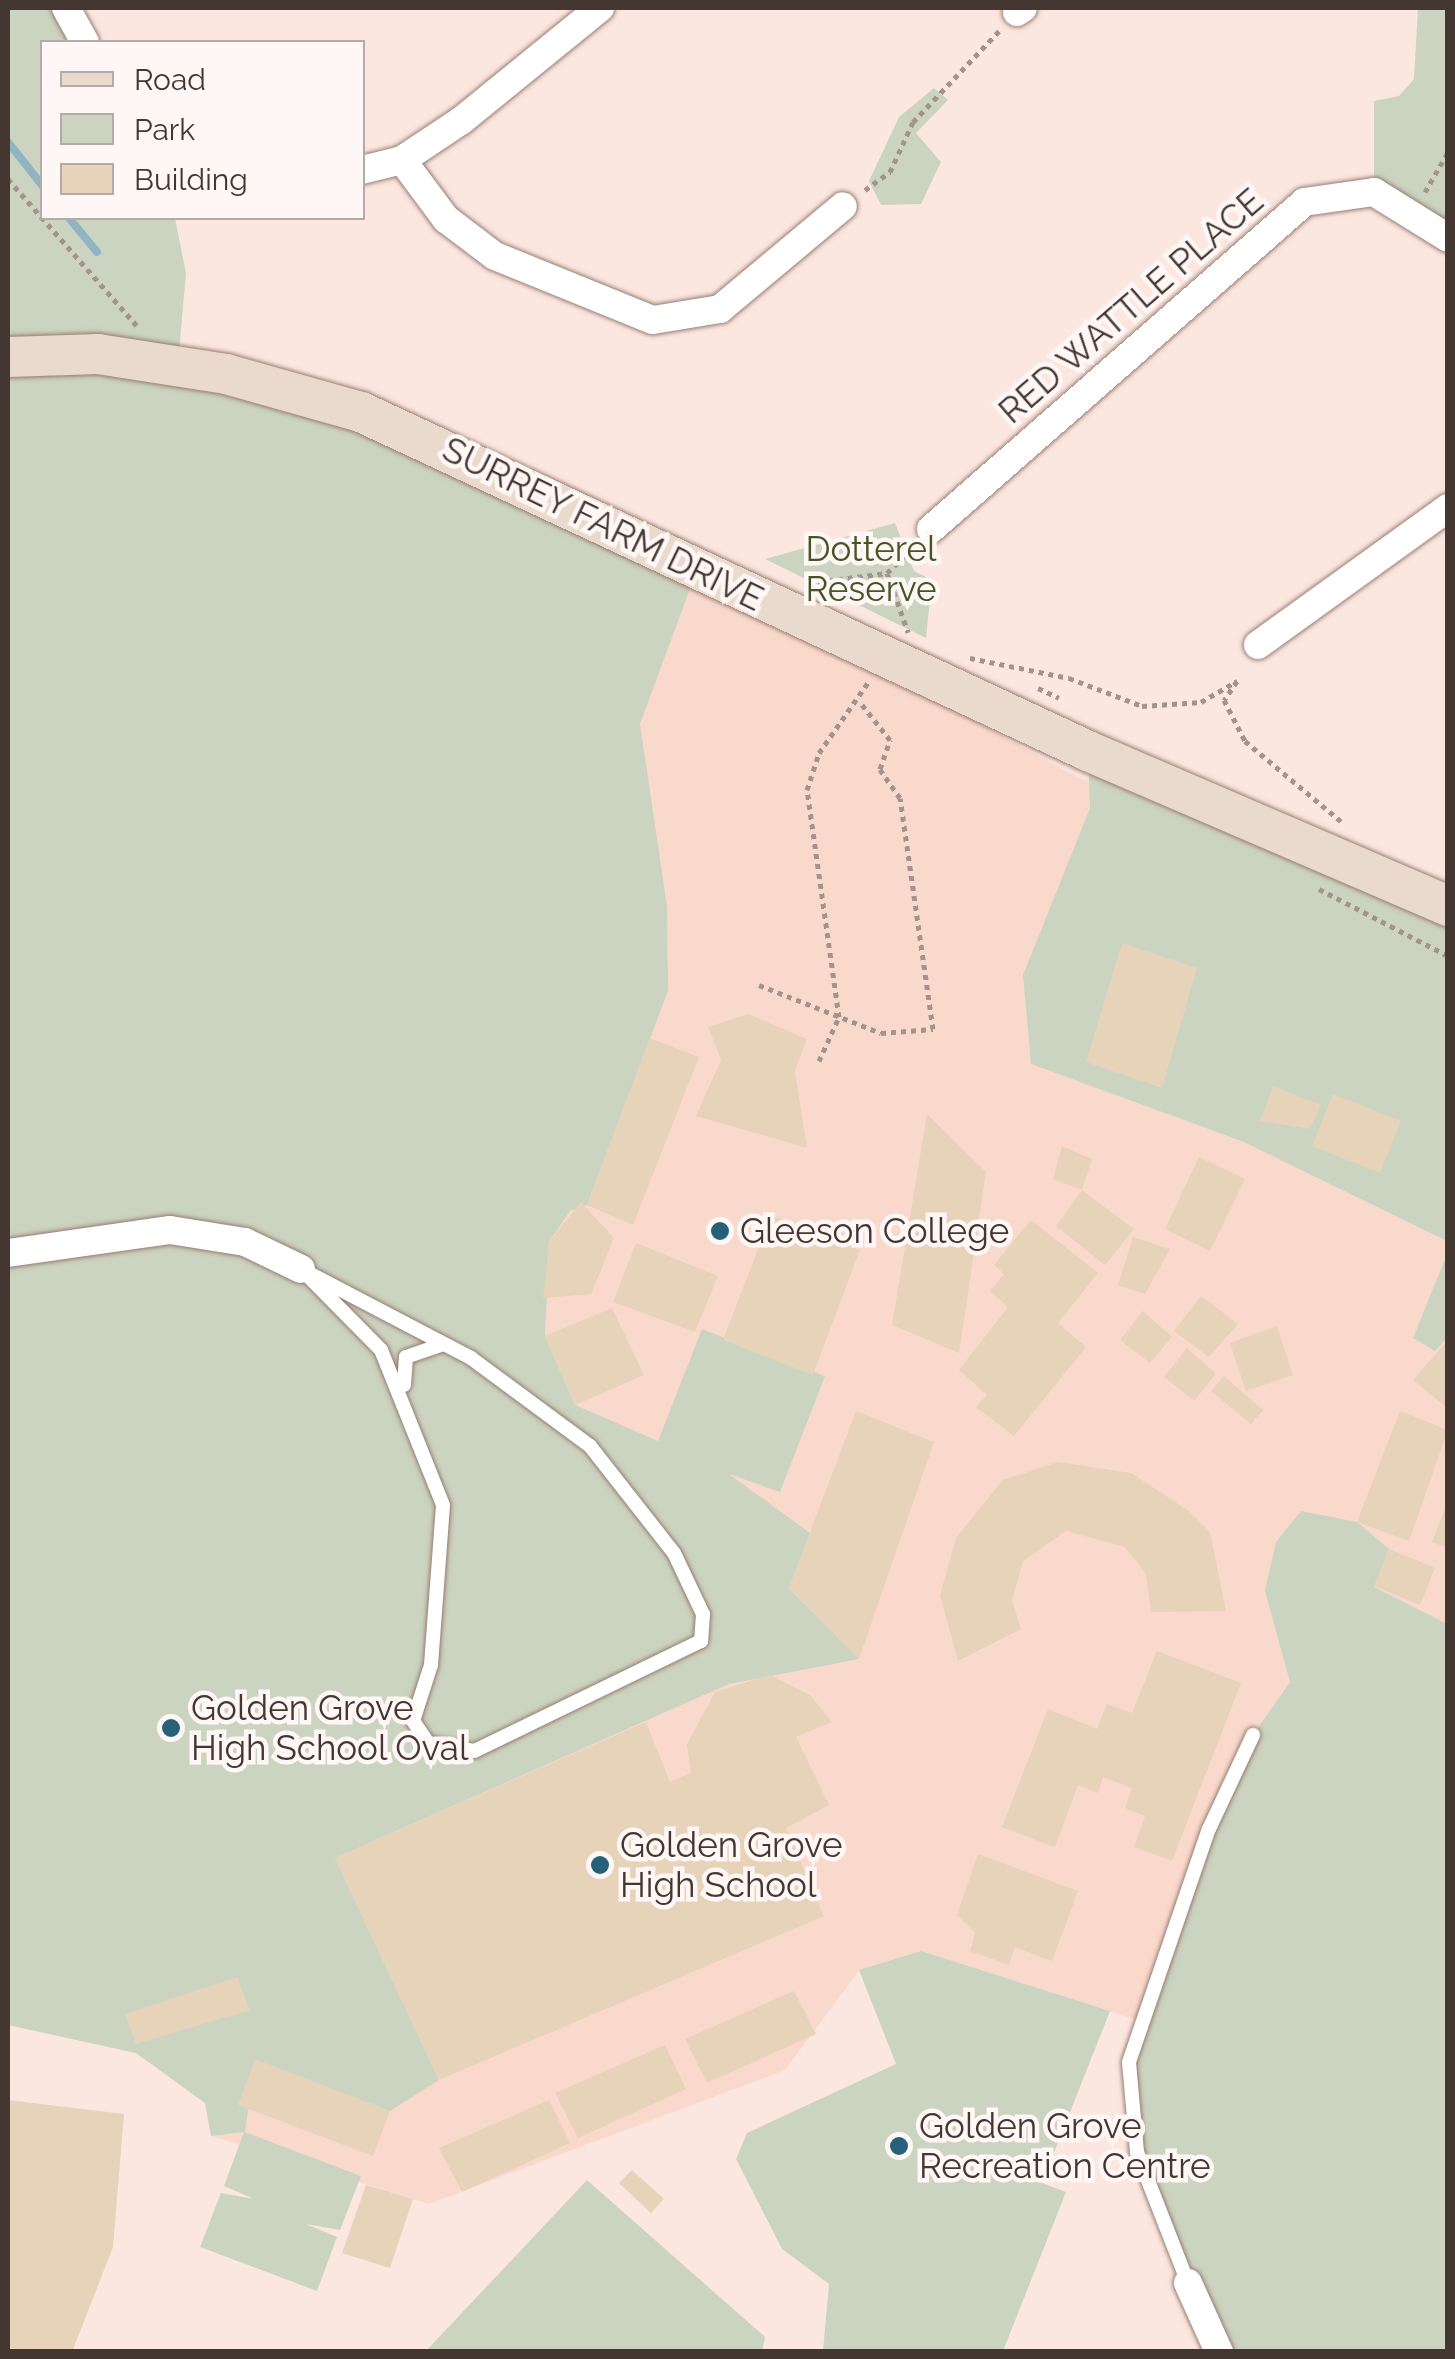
<!DOCTYPE html>
<html>
<head>
<meta charset="utf-8">
<style>
  body { margin:0 }
  #map { position:relative; width:1455px; height:2359px; overflow:hidden; background:#fbe7e0; font-family:Raleway,sans-serif }
  div>[style] { position:absolute }
  .built>* { inset:0; background:#fad9cd }
  .green>* { inset:0; background:#cbd4c0 }
  .stream>* { height:8px; margin:-4px; padding:0 4px; transform-origin:4px; border-radius:4px; background:#90b4c4 }
  .building>* { inset:0; background:#e7d2ba }
  .path>* { height:5px; margin-top:-2.5px; transform-origin:0; background:repeating-linear-gradient(90deg,#a4938d 0 5px,transparent 0 10px) }
  .roads { filter:drop-shadow(0 0 2px #9a7d72) drop-shadow(0 0 2px #9a7d72) }
  .lane>* { height:14px; margin:-7px; padding:0 7px; transform-origin:7px; border-radius:7px; background:#fff }
  .street>* { height:28px; margin:-14px; padding:0 14px; transform-origin:14px; border-radius:14px; background:#fff }
  .secondary>* { height:40px; margin:-20px; padding:0 20px; transform-origin:20px; border-radius:20px; background:#eadacd }
  .dots>* { width:28px; height:28px; translate:-50% -50%; box-sizing:border-box; border:5px solid #fef7f5; border-radius:50% }
  span { translate:-50% -50%; white-space:nowrap; text-align:center; line-height:1.15; -webkit-text-stroke:9px #fef7f5; paint-order:stroke }
  .street-label { font-size:35px; color:#443732 }
  .park-label { font-size:35px; color:#445526 }
  .poi-label { font-size:35px; color:#443732 }
  .left { translate:0 -50%; text-align:left }
  .frame { position:absolute; inset:0; border:10px solid #443732; pointer-events:none }
  .legend { position:absolute; left:40px; top:40px; width:325px; height:180px; box-sizing:border-box; background:#fef7f5; border:2px solid #b4aaa7; margin:0; padding:12px 18px; list-style:none; font-size:30px; color:#443732 }
  .legend li { display:flex; align-items:center; gap:20px; height:50px }
  .legend b { width:50px; border:2px solid #b4aaa7 }
</style>
</head>
<body>
<div id="map">
  <div class="built">
    <div style="clip-path:polygon(8px 371px,716px 579px,1077px 777px,1447px 915px,1447px 2351px,1143px 2022px,921px 1951px,859px 1971px,785px 2070px,429px 2204px,211px 2136px,205px 2103px,136px 2053px,8px 2025px)"></div>
  </div>
  <div class="green">
    <div style="clip-path:polygon(8px 8px,66px 8px,85px 42px,42px 42px,42px 218px,175px 218px,186px 273px,179px 352px,8px 343px)"></div>
    <div style="clip-path:polygon(1418px 8px,1447px 8px,1447px 237px,1374px 192px,1374px 101px,1399px 96px,1414px 79px)"></div>
    <div style="clip-path:polygon(934px 88px,948px 100px,916px 133px,941px 162px,921px 204px,881px 205px,869px 181px,899px 117px)"></div>
    <div style="clip-path:polygon(8px 357px,226px 374px,697px 570px,640px 724px,667px 906px,668px 991px,587px 1205px,570px 1211px,549px 1242px,545px 1336px,575px 1405px,658px 1441px,702px 1329px,825px 1376px,780px 1492px,729px 1474px,810px 1533px,789px 1588px,859px 1659px,729px 1684px,335px 1858px,439px 2080px,390px 2111px,255px 2060px,245px 2132px,361px 2176px,340px 2230px,306px 2224px,337px 2237px,317px 2291px,200px 2247px,221px 2193px,254px 2199px,224px 2186px,244px 2132px,211px 2136px,205px 2103px,136px 2053px,8px 2025px)"></div>
    <div style="clip-path:polygon(895px 523px,914px 571px,932px 580px,926px 638px,765px 559px)"></div>
    <div style="clip-path:polygon(1088px 751px,1447px 905px,1447px 1241px,1244px 1142px,1031px 1064px,1023px 975px,1090px 808px)"></div>
    <div style="clip-path:polygon(1447px 1254px,1447px 1338px,1435px 1351px,1413px 1338px)"></div>
    <div style="clip-path:polygon(1301px 1511px,1357px 1522px,1389px 1549px,1374px 1587px,1447px 1624px,1447px 2351px,1219px 2351px,1149px 2189px,1129px 2062px,1209px 1829px,1253px 1735px,1290px 1682px,1265px 1591px,1276px 1542px)"></div>
    <div style="clip-path:polygon(921px 1951px,1110px 2011px,1042px 2183px,1066px 2192px,1003px 2351px,823px 2351px,829px 2284px,782px 2249px,736px 2159px,747px 2133px,896px 2064px,859px 1970px)"></div>
    <div style="clip-path:polygon(587px 2180px,765px 2337px,762px 2351px,426px 2351px)"></div>
  </div>
  <div class="stream">
    <div style="left:8px;top:142px;width:55px;rotate:51.7deg"></div>
    <div style="left:69px;top:218px;width:44px;rotate:50.5deg"></div>
  </div>
  <div class="building">
    <div style="clip-path:polygon(1122px 943px,1197px 968px,1162px 1088px,1086px 1062px)"></div>
    <div style="clip-path:polygon(748px 1014px,807px 1039px,795px 1071px,807px 1148px,696px 1116px,721px 1060px,708px 1027px)"></div>
    <div style="clip-path:polygon(650px 1038px,699px 1057px,633px 1225px,587px 1205px)"></div>
    <div style="clip-path:polygon(1273px 1086px,1321px 1105px,1310px 1129px,1260px 1121px)"></div>
    <div style="clip-path:polygon(1333px 1094px,1401px 1121px,1380px 1173px,1312px 1146px)"></div>
    <div style="clip-path:polygon(927px 1114px,986px 1172px,959px 1353px,892px 1325px)"></div>
    <div style="clip-path:polygon(1062px 1146px,1092px 1159px,1082px 1190px,1053px 1179px)"></div>
    <div style="clip-path:polygon(1199px 1157px,1245px 1179px,1210px 1251px,1165px 1229px)"></div>
    <div style="clip-path:polygon(1082px 1190px,1134px 1229px,1105px 1265px,1056px 1226px)"></div>
    <div style="clip-path:polygon(581px 1202px,614px 1238px,591px 1294px,543px 1298px,549px 1242px)"></div>
    <div style="clip-path:polygon(771px 1215px,860px 1250px,813px 1375px,723px 1340px)"></div>
    <div style="clip-path:polygon(1031px 1220px,1098px 1273px,1058px 1323px,1086px 1347px,1014px 1436px,976px 1407px,987px 1395px,959px 1370px,1008px 1307px,990px 1291px,1004px 1274px,994px 1265px)"></div>
    <div style="clip-path:polygon(1133px 1237px,1170px 1249px,1145px 1294px,1118px 1285px)"></div>
    <div style="clip-path:polygon(636px 1243px,718px 1276px,695px 1332px,613px 1302px)"></div>
    <div style="clip-path:polygon(1201px 1296px,1238px 1324px,1209px 1357px,1174px 1331px)"></div>
    <div style="clip-path:polygon(612px 1308px,644px 1375px,575px 1405px,545px 1336px)"></div>
    <div style="clip-path:polygon(1143px 1311px,1172px 1337px,1150px 1363px,1120px 1340px)"></div>
    <div style="clip-path:polygon(1277px 1326px,1293px 1375px,1246px 1391px,1230px 1343px)"></div>
    <div style="clip-path:polygon(1448px 1340px,1448px 1409px,1413px 1380px)"></div>
    <div style="clip-path:polygon(1187px 1348px,1216px 1374px,1194px 1401px,1164px 1377px)"></div>
    <div style="clip-path:polygon(1224px 1376px,1263px 1410px,1251px 1424px,1211px 1391px)"></div>
    <div style="clip-path:polygon(856px 1411px,934px 1442px,859px 1659px,789px 1588px)"></div>
    <div style="clip-path:polygon(1400px 1411px,1448px 1430px,1409px 1541px,1357px 1522px)"></div>
    <div style="clip-path:polygon(1058px 1462px,1131px 1473px,1189px 1511px,1210px 1532px,1226px 1611px,1151px 1612px,1146px 1574px,1125px 1547px,1066px 1531px,1023px 1561px,1012px 1600px,1021px 1629px,958px 1661px,940px 1595px,956px 1538px,1003px 1480px)"></div>
    <div style="clip-path:polygon(1447px 1504px,1448px 1504px,1448px 1548px,1432px 1542px)"></div>
    <div style="clip-path:polygon(1389px 1549px,1435px 1568px,1420px 1605px,1374px 1586px)"></div>
    <div style="clip-path:polygon(1157px 1651px,1241px 1683px,1172px 1861px,1134px 1847px,1145px 1816px,1125px 1808px,1132px 1788px,1103px 1777px,1098px 1793px,1078px 1785px,1055px 1847px,1002px 1827px,1048px 1709px,1097px 1729px,1107px 1704px,1132px 1713px)"></div>
    <div style="clip-path:polygon(770px 1675px,810px 1695px,832px 1722px,796px 1737px,829px 1805px,786px 1828px,824px 1916px,439px 2080px,335px 1858px,646px 1722px,670px 1782px,691px 1773px,687px 1744px,715px 1692px)"></div>
    <div style="clip-path:polygon(978px 1854px,1078px 1891px,1052px 1961px,1015px 1947px,1009px 1965px,970px 1951px,975px 1933px,957px 1915px)"></div>
    <div style="clip-path:polygon(237px 1977px,250px 2010px,136px 2044px,125px 2014px)"></div>
    <div style="clip-path:polygon(794px 1991px,816px 2034px,707px 2083px,685px 2039px)"></div>
    <div style="clip-path:polygon(665px 2045px,686px 2089px,578px 2138px,555px 2093px)"></div>
    <div style="clip-path:polygon(255px 2059px,390px 2111px,373px 2156px,238px 2105px)"></div>
    <div style="clip-path:polygon(8px 2100px,124px 2114px,113px 2247px,72px 2352px,8px 2352px)"></div>
    <div style="clip-path:polygon(549px 2100px,570px 2143px,462px 2192px,439px 2148px)"></div>
    <div style="clip-path:polygon(632px 2170px,664px 2199px,651px 2213px,619px 2183px)"></div>
    <div style="clip-path:polygon(366px 2185px,413px 2199px,390px 2268px,342px 2253px)"></div>
  </div>
  <div class="path">
    <div style="left:8px;top:179px;width:197px;rotate:48.7deg"></div>
    <div style="left:865px;top:190px;width:31px;rotate:-36deg"></div>
    <div style="left:890px;top:172px;width:55px;rotate:-65.3deg"></div>
    <div style="left:913px;top:122px;width:128px;rotate:-46.6deg"></div>
    <div style="left:1425px;top:192px;width:46px;rotate:-60.1deg"></div>
    <div style="left:887px;top:573px;width:37px;rotate:-44deg"></div>
    <div style="left:808px;top:583px;width:80px;rotate:-7.2deg"></div>
    <div style="left:887px;top:573px;width:63px;rotate:70.4deg"></div>
    <div style="left:970px;top:658px;width:101px;rotate:11.4deg"></div>
    <div style="left:1069px;top:678px;width:78px;rotate:21deg"></div>
    <div style="left:1142px;top:706px;width:59px;rotate:-3.9deg"></div>
    <div style="left:1201px;top:702px;width:42px;rotate:-30.3deg"></div>
    <div style="left:1237px;top:681px;width:23px;rotate:124deg"></div>
    <div style="left:1224px;top:700px;width:46px;rotate:62.9deg"></div>
    <div style="left:1245px;top:741px;width:128px;rotate:39.9deg"></div>
    <div style="left:1038px;top:688px;width:23px;rotate:25deg"></div>
    <div style="left:1319px;top:889px;width:145px;rotate:27.4deg"></div>
    <div style="left:759px;top:985px;width:131px;rotate:21.5deg"></div>
    <div style="left:881px;top:1033px;width:52px;rotate:-4.4deg"></div>
    <div style="left:933px;top:1029px;width:233px;rotate:-98.1deg"></div>
    <div style="left:900px;top:798px;width:35px;rotate:-125deg"></div>
    <div style="left:880px;top:769px;width:31px;rotate:-71deg"></div>
    <div style="left:890px;top:740px;width:48px;rotate:-128.3deg"></div>
    <div style="left:819px;top:1061px;width:48px;rotate:-65.6deg"></div>
    <div style="left:839px;top:1017px;width:229px;rotate:-98deg"></div>
    <div style="left:807px;top:790px;width:39px;rotate:-72deg"></div>
    <div style="left:819px;top:753px;width:88px;rotate:-55.2deg"></div>
  </div>
  <div class="roads">
    <div class="lane">
      <div style="left:301px;top:1269px;width:192px;rotate:27.6deg"></div>
      <div style="left:471px;top:1358px;width:148px;rotate:36.5deg"></div>
      <div style="left:590px;top:1446px;width:136px;rotate:51.9deg"></div>
      <div style="left:674px;top:1553px;width:68px;rotate:64.6deg"></div>
      <div style="left:703px;top:1614px;width:27px;rotate:94deg"></div>
      <div style="left:701px;top:1641px;width:252px;rotate:154.1deg"></div>
      <div style="left:474px;top:1751px;width:47px;rotate:-170.1deg"></div>
      <div style="left:428px;top:1743px;width:27px;rotate:-124deg"></div>
      <div style="left:413px;top:1721px;width:59px;rotate:-72.2deg"></div>
      <div style="left:431px;top:1665px;width:160px;rotate:-85.7deg"></div>
      <div style="left:443px;top:1505px;width:167px;rotate:-111.8deg"></div>
      <div style="left:381px;top:1350px;width:114px;rotate:-134.6deg"></div>
      <div style="left:404px;top:1385px;width:28px;rotate:-86deg"></div>
      <div style="left:406px;top:1357px;width:37px;rotate:-19deg"></div>
      <div style="left:1188px;top:2283px;width:141px;rotate:-111.3deg"></div>
      <div style="left:1137px;top:2152px;width:90px;rotate:-95.1deg"></div>
      <div style="left:1129px;top:2062px;width:246px;rotate:-71.1deg"></div>
      <div style="left:1209px;top:1829px;width:104px;rotate:-64.9deg"></div>
    </div>
    <div class="street">
      <div style="left:66px;top:8px;width:39px;rotate:61deg"></div>
      <div style="left:1017px;top:12px;width:7px;rotate:-34deg"></div>
      <div style="left:402px;top:160px;width:74px;rotate:53.3deg"></div>
      <div style="left:446px;top:219px;width:61px;rotate:37.1deg"></div>
      <div style="left:495px;top:256px;width:170px;rotate:22.1deg"></div>
      <div style="left:653px;top:320px;width:68px;rotate:-9.3deg"></div>
      <div style="left:720px;top:309px;width:160px;rotate:-39.9deg"></div>
      <div style="left:362px;top:170px;width:41px;rotate:-14deg"></div>
      <div style="left:402px;top:160px;width:72px;rotate:-33.7deg"></div>
      <div style="left:462px;top:120px;width:178px;rotate:-39.1deg"></div>
      <div style="left:931px;top:529px;width:496px;rotate:-41.2deg"></div>
      <div style="left:1304px;top:202px;width:71px;rotate:-8.1deg"></div>
      <div style="left:1374px;top:192px;width:87px;rotate:31.9deg"></div>
      <div style="left:1258px;top:645px;width:234px;rotate:-35.8deg"></div>
      <div style="left:8px;top:1253px;width:164px;rotate:-8.1deg"></div>
      <div style="left:170px;top:1230px;width:76px;rotate:9.1deg"></div>
      <div style="left:245px;top:1242px;width:62px;rotate:25.7deg"></div>
      <div style="left:1188px;top:2283px;width:76px;rotate:65.8deg"></div>
    </div>
    <div class="secondary">
      <div style="left:8px;top:357px;width:90px;rotate:-1.9deg"></div>
      <div style="left:98px;top:354px;width:130px;rotate:8.9deg"></div>
      <div style="left:226px;top:374px;width:140px;rotate:15.7deg"></div>
      <div style="left:361px;top:412px;width:802px;rotate:25deg"></div>
      <div style="left:1088px;top:751px;width:392px;rotate:23.3deg"></div>
    </div>
  </div>
  <div class="dots">
    <div style="left:720px;top:1231px;background:#266079"></div>
    <div style="left:171px;top:1728px;background:#266079"></div>
    <div style="left:600px;top:1865px;background:#266079"></div>
    <div style="left:899px;top:2146px;background:#266079"></div>
  </div>
  <div class="street-label">
    <span style="left:1131px;top:306px;rotate:-41deg">RED WATTLE PLACE</span>
    <span style="left:603px;top:524px;rotate:26deg">SURREY FARM DRIVE</span>
  </div>
  <div class="park-label">
    <span style="left:871px;top:569px">Dotterel<br>Reserve</span>
  </div>
  <div class="poi-label">
    <span class="left" style="left:740px;top:1231px">Gleeson College</span>
    <span class="left" style="left:191px;top:1728px">Golden Grove<br>High School Oval</span>
    <span class="left" style="left:620px;top:1865px">Golden Grove<br>High School</span>
    <span class="left" style="left:919px;top:2146px">Golden Grove<br>Recreation Centre</span>
  </div>
  <div class="frame"></div>
  <ul class="legend">
  <li><b style="height:12px;background:#eadacd"></b>Road</li>
  <li><b style="height:28px;background:#cbd4c0"></b>Park</li>
  <li><b style="height:28px;background:#e7d2ba"></b>Building</li>
  </ul>
</div>
</body>
</html>
